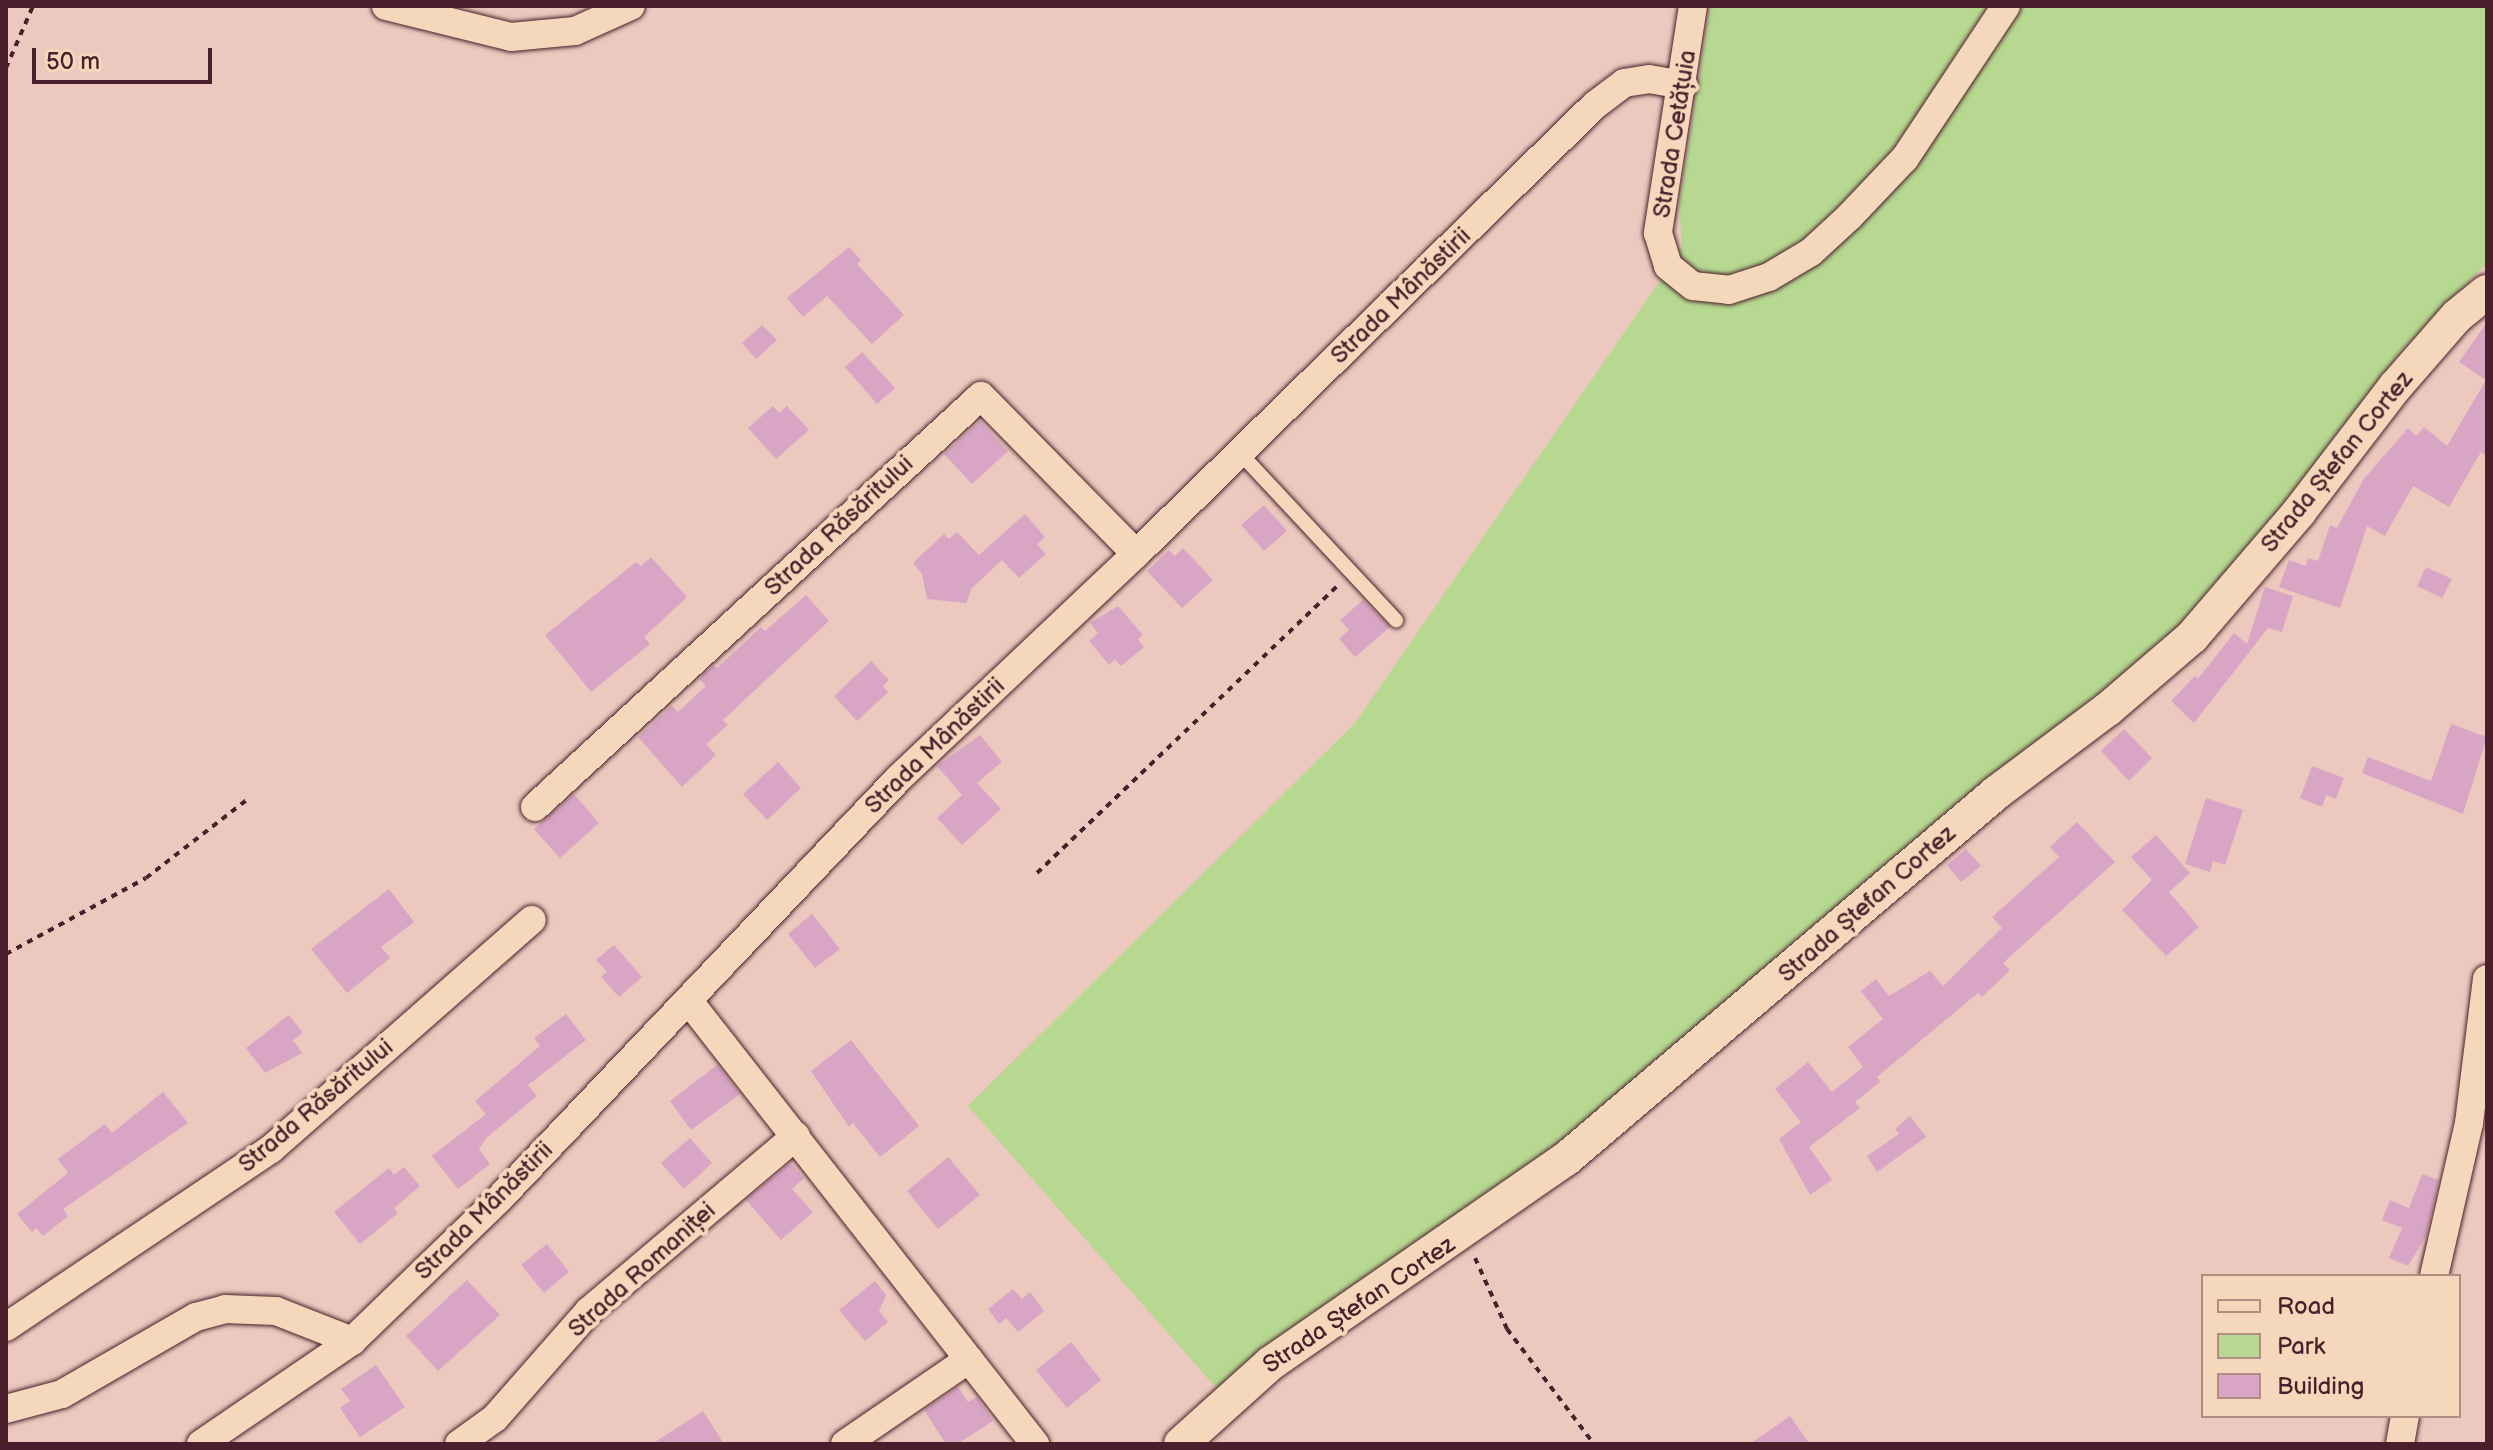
<!DOCTYPE html>
<html>
<head>
<meta charset="utf-8">
<style>
  body { margin:0 }
  #map { position:relative; width:2493px; height:1450px; overflow:hidden; background:#ecc8be; font-family:"Balsamiq Sans",sans-serif }
  div>[style] { position:absolute }
  .green>* { inset:0; background:#b6d891 }
  .building>* { inset:0; background:#d8a6c4 }
  .path>* { height:4px; margin-top:-2px; transform-origin:0; background:repeating-linear-gradient(90deg,#4a1f2b 0 6px,transparent 0 12px) }
  .roads { filter:drop-shadow(0 0 2px #4a1f2b) drop-shadow(0 0 2px #4a1f2b) }
  .service>* { height:14px; margin:-7px; padding:0 7px; transform-origin:7px; border-radius:7px; background:#f5d7bb }
  .minor>* { height:28px; margin:-14px; padding:0 14px; transform-origin:14px; border-radius:14px; background:#f5d7bb }
  .tertiary>* { height:34px; margin:-17px; padding:0 17px; transform-origin:17px; border-radius:17px; background:#f5d7bb }
  span { translate:-50% -50%; white-space:nowrap; text-align:center; line-height:1.15; -webkit-text-stroke:8px #f5d7bb; paint-order:stroke }
  .street-label { font-size:24px; color:#4a1f2b }
  .frame { position:absolute; inset:0; border:8px solid #4a1f2b; pointer-events:none }
  .legend { position:absolute; left:2201px; top:1274px; width:260px; height:144px; box-sizing:border-box; background:#f5d7bb; border:2px solid #b18d81; margin:0; padding:10px 14px; list-style:none; font-size:24px; color:#4a1f2b }
  .legend li { display:flex; align-items:center; gap:16px; height:40px }
  .legend b { width:40px; border:2px solid #b18d81 }
  .scale { position:absolute; left:32px; top:48px; width:180px; height:36px; box-sizing:border-box; border:4px solid #4a1f2b; border-top:0; padding-left:10px; font-size:24px; line-height:28px; white-space:nowrap; color:#4a1f2b; -webkit-text-stroke:6px #f5d7bb; paint-order:stroke }
</style>
</head>
<body>
<div id="map">
  <div class="green">
    <div style="clip-path:polygon(1710px 6px,2487px 6px,2487px 263px,2400px 352px,2191px 640px,1439px 1238px,1225px 1398px,968px 1106px,1355px 723px,1659px 282px,1682px 247px,1679px 206px)"></div>
  </div>
  <div class="building">
    <div style="clip-path:polygon(849px 247px,861px 260px,857px 264px,904px 315px,872px 344px,827px 296px,803px 317px,787px 298px)"></div>
    <div style="clip-path:polygon(2487px 322px,2487px 456px,2481px 452px,2449px 507px,2413px 486px,2385px 536px,2367px 526px,2340px 608px,2279px 587px,2289px 560px,2306px 566px,2308px 558px,2318px 561px,2330px 525px,2337px 528px,2363px 480px,2408px 428px,2416px 436px,2424px 427px,2447px 446px,2486px 380px,2459px 362px)"></div>
    <div style="clip-path:polygon(762px 325px,777px 340px,756px 359px,742px 343px)"></div>
    <div style="clip-path:polygon(862px 352px,895px 388px,877px 404px,845px 367px)"></div>
    <div style="clip-path:polygon(773px 406px,779px 413px,787px 406px,809px 430px,776px 459px,748px 428px)"></div>
    <div style="clip-path:polygon(980px 421px,1008px 451px,972px 484px,944px 454px)"></div>
    <div style="clip-path:polygon(1264px 505px,1287px 531px,1264px 551px,1241px 525px)"></div>
    <div style="clip-path:polygon(1025px 514px,1045px 537px,1037px 544px,1046px 554px,1019px 578px,1002px 560px,972px 588px,966px 603px,927px 599px,922px 574px,913px 563px,944px 534px,949px 539px,957px 532px,979px 555px)"></div>
    <div style="clip-path:polygon(1183px 548px,1213px 580px,1182px 608px,1147px 571px,1169px 550px,1175px 556px)"></div>
    <div style="clip-path:polygon(651px 557px,687px 597px,644px 637px,650px 644px,591px 692px,545px 635px,636px 562px,641px 566px)"></div>
    <div style="clip-path:polygon(2426px 567px,2452px 579px,2442px 598px,2417px 586px)"></div>
    <div style="clip-path:polygon(2265px 587px,2293px 596px,2282px 632px,2268px 628px,2194px 723px,2171px 701px,2195px 676px,2198px 679px,2234px 633px,2247px 644px)"></div>
    <div style="clip-path:polygon(806px 595px,829px 621px,723px 720px,728px 725px,706px 744px,716px 755px,682px 787px,638px 737px,672px 706px,678px 712px,706px 686px,699px 679px,714px 665px,717px 668px,761px 627px,765px 631px)"></div>
    <div style="clip-path:polygon(1363px 600px,1390px 627px,1355px 657px,1339px 639px,1349px 630px,1340px 620px)"></div>
    <div style="clip-path:polygon(1118px 606px,1143px 635px,1138px 639px,1144px 647px,1121px 666px,1115px 659px,1109px 665px,1089px 641px,1098px 633px,1090px 623px)"></div>
    <div style="clip-path:polygon(871px 661px,889px 680px,883px 686px,888px 692px,857px 721px,834px 696px)"></div>
    <div style="clip-path:polygon(2451px 724px,2487px 737px,2463px 814px,2362px 773px,2368px 757px,2431px 781px)"></div>
    <div style="clip-path:polygon(2124px 729px,2152px 758px,2129px 781px,2101px 751px)"></div>
    <div style="clip-path:polygon(980px 735px,1002px 762px,977px 783px,1001px 809px,962px 845px,937px 818px,962px 795px,937px 766px)"></div>
    <div style="clip-path:polygon(778px 762px,801px 788px,767px 820px,743px 794px)"></div>
    <div style="clip-path:polygon(2312px 766px,2344px 778px,2336px 799px,2326px 795px,2322px 807px,2300px 798px)"></div>
    <div style="clip-path:polygon(574px 794px,599px 823px,560px 858px,534px 829px)"></div>
    <div style="clip-path:polygon(2206px 798px,2243px 810px,2225px 865px,2213px 861px,2210px 872px,2185px 864px)"></div>
    <div style="clip-path:polygon(2077px 822px,2115px 862px,2003px 963px,2010px 970px,1982px 997px,1978px 993px,1877px 1077px,1880px 1082px,1855px 1102px,1860px 1108px,1809px 1147px,1832px 1180px,1810px 1195px,1779px 1139px,1801px 1122px,1775px 1089px,1808px 1062px,1832px 1092px,1863px 1067px,1848px 1047px,1883px 1019px,1861px 991px,1876px 979px,1889px 996px,1930px 971px,1943px 986px,2002px 928px,1992px 917px,2059px 857px,2050px 847px)"></div>
    <div style="clip-path:polygon(2156px 835px,2190px 873px,2169px 892px,2199px 927px,2166px 956px,2122px 910px,2152px 880px,2131px 857px)"></div>
    <div style="clip-path:polygon(1966px 849px,1981px 866px,1961px 882px,1947px 865px)"></div>
    <div style="clip-path:polygon(389px 889px,414px 922px,381px 947px,390px 958px,347px 993px,311px 949px)"></div>
    <div style="clip-path:polygon(812px 914px,840px 949px,815px 968px,788px 934px)"></div>
    <div style="clip-path:polygon(614px 945px,642px 977px,619px 997px,601px 977px,607px 972px,596px 960px)"></div>
    <div style="clip-path:polygon(566px 1014px,586px 1040px,528px 1085px,537px 1096px,486px 1138px,479px 1149px,490px 1164px,458px 1189px,432px 1156px,486px 1114px,475px 1101px,540px 1046px,534px 1038px)"></div>
    <div style="clip-path:polygon(289px 1015px,303px 1033px,293px 1040px,302px 1053px,265px 1073px,246px 1048px)"></div>
    <div style="clip-path:polygon(851px 1040px,919px 1126px,880px 1157px,853px 1123px,849px 1127px,811px 1071px)"></div>
    <div style="clip-path:polygon(717px 1065px,740px 1094px,691px 1130px,670px 1101px)"></div>
    <div style="clip-path:polygon(163px 1092px,188px 1123px,63px 1209px,68px 1216px,43px 1236px,36px 1228px,32px 1232px,17px 1214px,68px 1173px,58px 1159px,105px 1124px,112px 1133px)"></div>
    <div style="clip-path:polygon(1910px 1116px,1926px 1137px,1877px 1172px,1867px 1156px,1899px 1134px,1895px 1129px)"></div>
    <div style="clip-path:polygon(690px 1138px,712px 1163px,684px 1189px,661px 1163px)"></div>
    <div style="clip-path:polygon(948px 1157px,980px 1195px,938px 1229px,907px 1191px)"></div>
    <div style="clip-path:polygon(790px 1163px,804px 1178px,792px 1189px,813px 1212px,781px 1240px,746px 1200px)"></div>
    <div style="clip-path:polygon(404px 1167px,420px 1186px,394px 1208px,398px 1213px,360px 1244px,334px 1212px,389px 1168px,394px 1175px)"></div>
    <div style="clip-path:polygon(2422px 1174px,2439px 1180px,2426px 1236px,2408px 1266px,2389px 1258px,2402px 1228px,2382px 1220px,2390px 1200px,2409px 1208px)"></div>
    <div style="clip-path:polygon(547px 1244px,569px 1272px,544px 1293px,521px 1265px)"></div>
    <div style="clip-path:polygon(467px 1280px,500px 1315px,438px 1371px,406px 1336px)"></div>
    <div style="clip-path:polygon(875px 1281px,886px 1295px,879px 1311px,888px 1322px,865px 1341px,839px 1310px)"></div>
    <div style="clip-path:polygon(1013px 1289px,1022px 1299px,1030px 1292px,1044px 1311px,1018px 1332px,1006px 1318px,999px 1324px,988px 1309px)"></div>
    <div style="clip-path:polygon(1071px 1342px,1101px 1380px,1067px 1408px,1036px 1370px)"></div>
    <div style="clip-path:polygon(376px 1365px,405px 1407px,360px 1437px,340px 1408px,350px 1401px,341px 1389px)"></div>
    <div style="clip-path:polygon(958px 1387px,968px 1402px,977px 1397px,993px 1421px,957px 1444px,946px 1444px,924px 1410px)"></div>
    <div style="clip-path:polygon(703px 1411px,724px 1444px,652px 1444px)"></div>
    <div style="clip-path:polygon(1790px 1416px,1810px 1444px,1750px 1444px)"></div>
  </div>
  <div class="path">
    <div style="left:6px;top:68px;width:68px;rotate:-66.5deg"></div>
    <div style="left:1037px;top:873px;width:417px;rotate:-43.7deg"></div>
    <div style="left:6px;top:954px;width:159px;rotate:-28.5deg"></div>
    <div style="left:146px;top:878px;width:130px;rotate:-37.8deg"></div>
    <div style="left:1475px;top:1258px;width:78px;rotate:65.7deg"></div>
    <div style="left:1507px;top:1329px;width:144px;rotate:52.9deg"></div>
  </div>
  <div class="roads">
    <div class="service">
      <div style="left:1240px;top:453px;width:229px;rotate:47deg"></div>
    </div>
    <div class="minor">
      <div style="left:386px;top:6px;width:129px;rotate:13.9deg"></div>
      <div style="left:511px;top:37px;width:64px;rotate:-5.4deg"></div>
      <div style="left:575px;top:31px;width:61px;rotate:-24.1deg"></div>
      <div style="left:1693px;top:6px;width:230px;rotate:98.8deg"></div>
      <div style="left:1658px;top:233px;width:34px;rotate:73deg"></div>
      <div style="left:1668px;top:266px;width:32px;rotate:39deg"></div>
      <div style="left:1693px;top:286px;width:36px;rotate:6deg"></div>
      <div style="left:1729px;top:290px;width:42px;rotate:-18deg"></div>
      <div style="left:1769px;top:277px;width:49px;rotate:-30.8deg"></div>
      <div style="left:1811px;top:252px;width:52px;rotate:-42.6deg"></div>
      <div style="left:1849px;top:217px;width:81px;rotate:-46.5deg"></div>
      <div style="left:1905px;top:158px;width:182px;rotate:-56.4deg"></div>
      <div style="left:535px;top:807px;width:606px;rotate:-42.66deg"></div>
      <div style="left:981px;top:396px;width:221px;rotate:45.5deg"></div>
      <div style="left:688px;top:1000px;width:564px;rotate:51.99deg"></div>
      <div style="left:2434px;top:1276px;width:157px;rotate:-77.1deg"></div>
      <div style="left:2469px;top:1123px;width:145px;rotate:-82.9deg"></div>
      <div style="left:6px;top:1327px;width:319px;rotate:-33.9deg"></div>
      <div style="left:271px;top:1149px;width:347px;rotate:-41.3deg"></div>
      <div style="left:6px;top:1409px;width:58px;rotate:-15deg"></div>
      <div style="left:62px;top:1394px;width:155px;rotate:-29.9deg"></div>
      <div style="left:196px;top:1317px;width:30px;rotate:-15deg"></div>
      <div style="left:225px;top:1309px;width:51px;rotate:2.2deg"></div>
      <div style="left:276px;top:1311px;width:82px;rotate:21.5deg"></div>
      <div style="left:201px;top:1444px;width:183px;rotate:-34.3deg"></div>
      <div style="left:352px;top:1341px;width:203px;rotate:-44deg"></div>
      <div style="left:498px;top:1200px;width:582px;rotate:-46.46deg"></div>
      <div style="left:899px;top:778px;width:326px;rotate:-43.4deg"></div>
      <div style="left:1136px;top:554px;width:642px;rotate:-44.37deg"></div>
      <div style="left:1595px;top:105px;width:36px;rotate:-37deg"></div>
      <div style="left:1624px;top:83px;width:25px;rotate:-9deg"></div>
      <div style="left:1649px;top:79px;width:35px;rotate:10deg"></div>
      <div style="left:459px;top:1444px;width:44px;rotate:-35.8deg"></div>
      <div style="left:495px;top:1418px;width:142px;rotate:-48.7deg"></div>
      <div style="left:589px;top:1311px;width:271px;rotate:-40.2deg"></div>
      <div style="left:845px;top:1444px;width:150px;rotate:-34.4deg"></div>
      <div style="left:2400px;top:1444px;width:28px;rotate:-80deg"></div>
    </div>
    <div class="tertiary">
      <div style="left:1181px;top:1444px;width:121px;rotate:-42deg"></div>
      <div style="left:1271px;top:1363px;width:359px;rotate:-34.7deg"></div>
      <div style="left:1566px;top:1159px;width:565px;rotate:-40.4deg"></div>
      <div style="left:1996px;top:793px;width:140px;rotate:-36.9deg"></div>
      <div style="left:2108px;top:709px;width:111px;rotate:-40.6deg"></div>
      <div style="left:2192px;top:637px;width:165px;rotate:-49.4deg"></div>
      <div style="left:2299px;top:512px;width:158px;rotate:-52.5deg"></div>
      <div style="left:2395px;top:387px;width:94px;rotate:-48.9deg"></div>
      <div style="left:2457px;top:316px;width:38px;rotate:-39deg"></div>
    </div>
  </div>
  <div class="street-label">
    <span style="left:1675px;top:134px;rotate:-81deg">Strada Cetățuia</span>
    <span style="left:1401px;top:296px;rotate:-44deg">Strada Mânăstirii</span>
    <span style="left:2337px;top:462px;rotate:-51deg">Strada Ștefan Cortez</span>
    <span style="left:839px;top:526px;rotate:-43deg">Strada Răsăritului</span>
    <span style="left:935px;top:746px;rotate:-44deg">Strada Mânăstirii</span>
    <span style="left:1867px;top:904px;rotate:-41deg">Strada Ștefan Cortez</span>
    <span style="left:316px;top:1106px;rotate:-40deg">Strada Răsăritului</span>
    <span style="left:484px;top:1211px;rotate:-45deg">Strada Mânăstirii</span>
    <span style="left:642px;top:1270px;rotate:-42deg">Strada Romaniței</span>
    <span style="left:1359px;top:1305px;rotate:-34deg">Strada Ștefan Cortez</span>
  </div>
  <div class="frame"></div>
  <ul class="legend">
  <li><b style="height:10px;background:#f5d7bb"></b>Road</li>
  <li><b style="height:22px;background:#b6d891"></b>Park</li>
  <li><b style="height:22px;background:#d8a6c4"></b>Building</li>
  </ul>
  <div class="scale">50 m</div>
</div>
</body>
</html>
